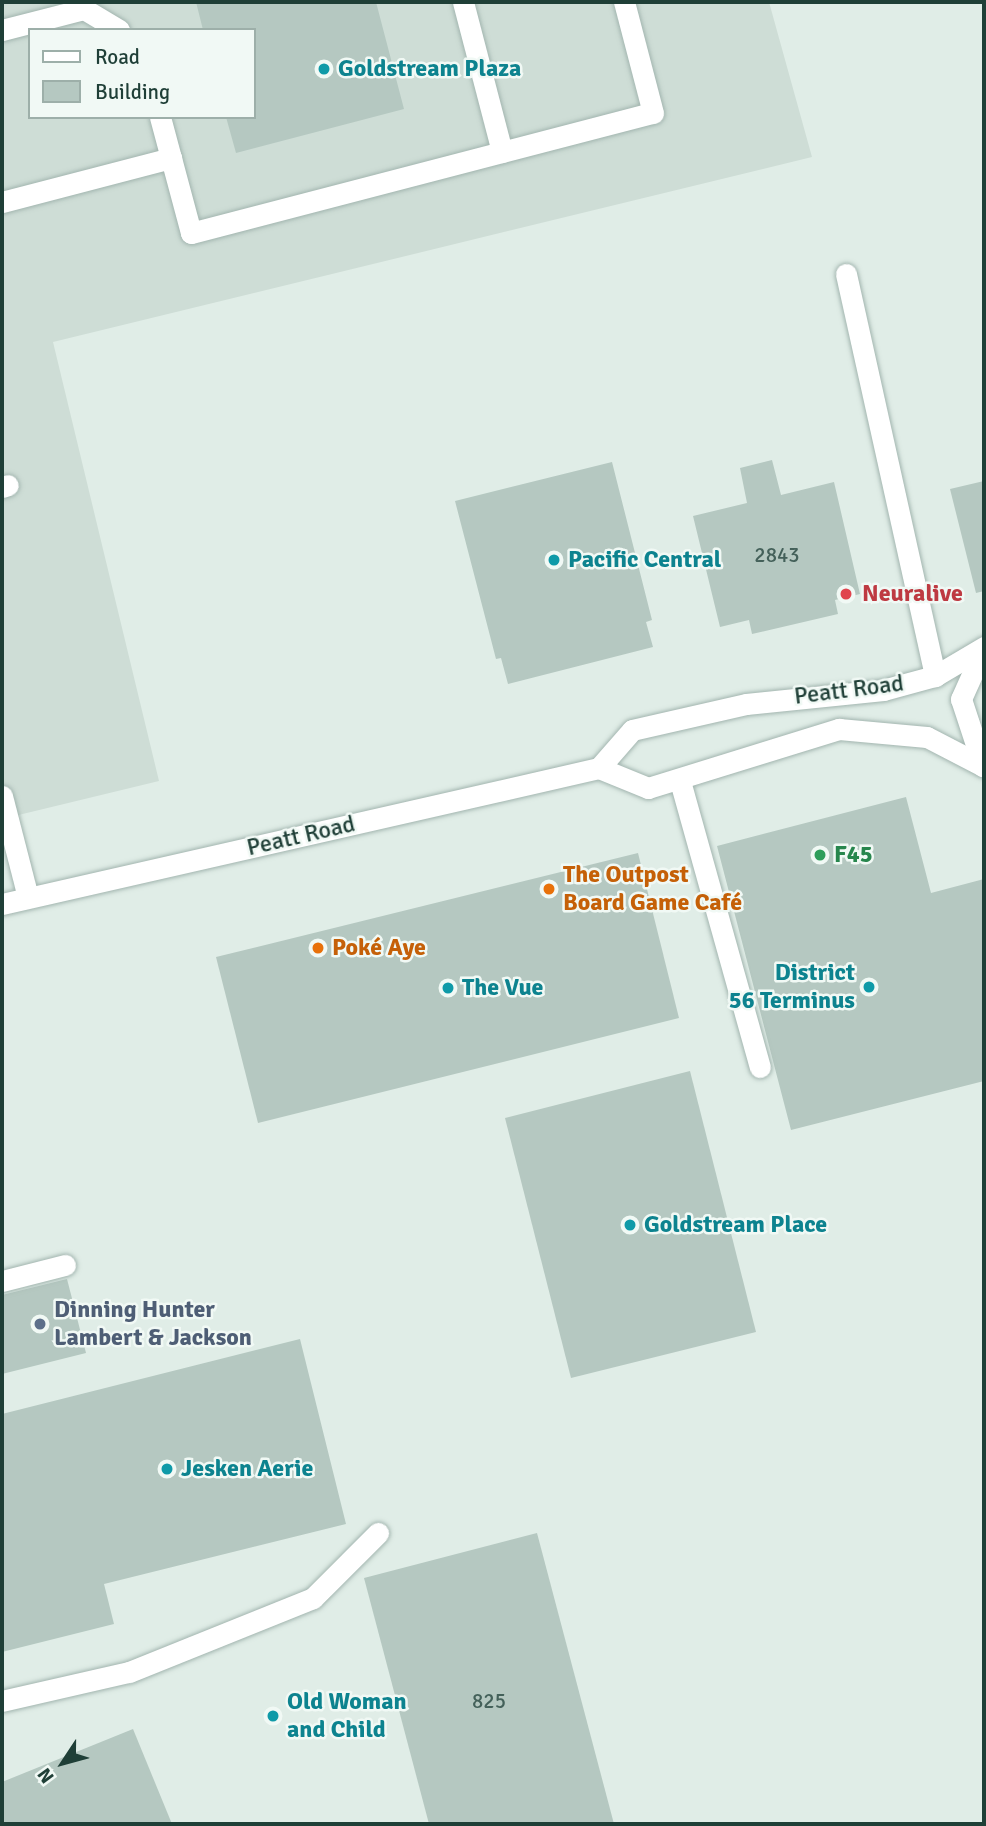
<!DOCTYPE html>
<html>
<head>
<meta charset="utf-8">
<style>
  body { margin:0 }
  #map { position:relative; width:986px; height:1826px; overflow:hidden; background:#e0ede7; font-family:Signika,sans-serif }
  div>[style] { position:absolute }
  .built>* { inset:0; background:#ceddd6 }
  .building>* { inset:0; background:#b5c8c1 }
  .roads { filter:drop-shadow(0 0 2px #a2b5af) drop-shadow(0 0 2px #a2b5af) }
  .service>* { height:21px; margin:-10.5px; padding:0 10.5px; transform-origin:10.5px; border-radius:10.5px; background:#fff }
  .tertiary>* { height:21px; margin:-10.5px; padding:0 10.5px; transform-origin:10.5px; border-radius:10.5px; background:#fff }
  .dots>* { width:19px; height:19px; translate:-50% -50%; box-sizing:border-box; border:4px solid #f1f9f5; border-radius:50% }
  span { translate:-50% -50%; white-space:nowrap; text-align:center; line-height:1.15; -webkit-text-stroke:5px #f1f9f5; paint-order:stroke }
  .number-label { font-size:21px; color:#44615a }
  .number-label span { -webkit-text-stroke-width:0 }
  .culture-label { font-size:24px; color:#0d838f; font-weight:700 }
  .left { translate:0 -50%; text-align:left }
  .right { translate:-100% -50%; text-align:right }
  .health-label { font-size:24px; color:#be3a42; font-weight:700 }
  .street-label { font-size:24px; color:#1f3f37 }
  .leisure-label { font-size:24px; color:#27864d; font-weight:700 }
  .food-label { font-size:24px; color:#c56008; font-weight:700 }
  .service-label { font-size:24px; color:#4e5e75; font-weight:700 }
  .frame { position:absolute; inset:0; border:4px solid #1f3f37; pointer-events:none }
  .legend { position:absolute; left:28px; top:28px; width:228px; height:91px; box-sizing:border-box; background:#f1f9f5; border:2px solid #9dafa9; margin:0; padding:9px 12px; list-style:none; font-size:21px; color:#1f3f37 }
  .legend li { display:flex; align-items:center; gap:14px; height:35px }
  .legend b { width:35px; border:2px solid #9dafa9 }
  .north { position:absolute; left:28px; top:1728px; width:70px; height:70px; -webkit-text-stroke:5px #f1f9f5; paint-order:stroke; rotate:234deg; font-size:19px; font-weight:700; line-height:28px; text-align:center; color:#1f3f37 }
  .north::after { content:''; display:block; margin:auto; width:24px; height:32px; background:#1f3f37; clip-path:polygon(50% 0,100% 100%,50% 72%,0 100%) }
</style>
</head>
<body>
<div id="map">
  <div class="built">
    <div style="clip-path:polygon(evenodd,2px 2px,769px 2px,812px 157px,53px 342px,159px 781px,2px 819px,2px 2px,30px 30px,254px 30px,254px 117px,30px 117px,30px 30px)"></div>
  </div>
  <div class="building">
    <div style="clip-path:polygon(196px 2px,376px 2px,404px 109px,236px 153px,226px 117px,254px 117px,254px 30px,203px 30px)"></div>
    <div style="clip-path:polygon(772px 460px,781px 495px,834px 482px,860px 594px,835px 600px,838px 614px,752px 634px,749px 620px,720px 627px,693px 516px,747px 503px,740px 468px)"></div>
    <div style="clip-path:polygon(612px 462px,652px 620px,646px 622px,653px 647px,508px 684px,501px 658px,496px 659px,455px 501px)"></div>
    <div style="clip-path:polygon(984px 481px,984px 591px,976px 593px,950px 489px)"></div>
    <div style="clip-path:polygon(906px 797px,931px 893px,984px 879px,984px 1081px,791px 1130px,717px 846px)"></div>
    <div style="clip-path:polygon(638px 853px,679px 1018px,258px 1123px,216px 957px)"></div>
    <div style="clip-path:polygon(690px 1071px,756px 1332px,571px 1378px,505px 1118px)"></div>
    <div style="clip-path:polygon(67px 1279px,86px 1353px,2px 1374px,2px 1295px)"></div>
    <div style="clip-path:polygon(300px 1339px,346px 1524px,104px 1584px,114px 1624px,2px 1652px,2px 1414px)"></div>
    <div style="clip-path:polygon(537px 1533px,614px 1824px,429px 1824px,364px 1578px)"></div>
    <div style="clip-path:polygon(133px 1729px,172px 1824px,2px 1824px,2px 1782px)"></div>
  </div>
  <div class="roads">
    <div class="service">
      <div style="left:463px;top:2px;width:155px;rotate:75.4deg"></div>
      <div style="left:2px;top:30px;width:85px;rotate:-14.4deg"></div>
      <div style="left:84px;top:9px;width:41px;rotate:31deg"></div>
      <div style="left:160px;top:117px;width:120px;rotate:75deg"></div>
      <div style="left:191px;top:233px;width:477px;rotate:-14.6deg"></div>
      <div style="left:653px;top:113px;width:115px;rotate:-104.6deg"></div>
      <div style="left:2px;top:202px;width:175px;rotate:-14.6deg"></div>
      <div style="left:846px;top:274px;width:412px;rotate:77.5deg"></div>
      <div style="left:2px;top:487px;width:6px;rotate:-18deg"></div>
      <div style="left:680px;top:781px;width:297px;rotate:74.4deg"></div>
      <div style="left:2px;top:796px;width:104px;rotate:75.6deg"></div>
      <div style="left:2px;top:1281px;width:65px;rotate:-14.3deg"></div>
      <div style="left:2px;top:1701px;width:130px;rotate:-12.9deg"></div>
      <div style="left:129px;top:1672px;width:198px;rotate:-21.9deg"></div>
      <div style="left:313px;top:1598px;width:92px;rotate:-45deg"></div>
    </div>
    <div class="tertiary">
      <div style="left:983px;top:650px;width:54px;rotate:114.2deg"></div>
      <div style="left:961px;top:699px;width:71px;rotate:71.8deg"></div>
      <div style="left:599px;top:768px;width:50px;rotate:-49deg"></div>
      <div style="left:632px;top:730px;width:117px;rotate:-12.8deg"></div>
      <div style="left:746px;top:704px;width:138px;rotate:-5.8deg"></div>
      <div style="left:883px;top:690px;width:54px;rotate:-15.1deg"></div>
      <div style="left:935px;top:676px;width:57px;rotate:-30.6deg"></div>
      <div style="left:2px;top:904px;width:612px;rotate:-12.83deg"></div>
      <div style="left:599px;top:768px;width:53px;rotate:22.2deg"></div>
      <div style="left:648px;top:788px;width:200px;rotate:-17.2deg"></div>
      <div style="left:839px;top:729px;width:88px;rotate:5.2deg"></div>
      <div style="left:927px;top:737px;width:63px;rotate:27.4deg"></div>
    </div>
  </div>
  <div class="dots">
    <div style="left:324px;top:69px;background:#0f9aa8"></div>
    <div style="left:554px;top:560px;background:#0f9aa8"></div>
    <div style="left:846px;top:594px;background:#e0444e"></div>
    <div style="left:820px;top:855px;background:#2e9e5b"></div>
    <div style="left:549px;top:889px;background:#e8710a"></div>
    <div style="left:318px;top:948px;background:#e8710a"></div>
    <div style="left:869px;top:987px;background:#0f9aa8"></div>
    <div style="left:448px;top:988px;background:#0f9aa8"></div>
    <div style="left:630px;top:1225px;background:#0f9aa8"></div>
    <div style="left:40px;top:1324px;background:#5c6f8a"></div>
    <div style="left:167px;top:1469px;background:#0f9aa8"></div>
    <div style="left:273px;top:1716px;background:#0f9aa8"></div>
  </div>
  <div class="number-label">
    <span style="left:777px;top:555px">2843</span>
    <span style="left:489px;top:1701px">825</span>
  </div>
  <div class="culture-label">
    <span class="left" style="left:338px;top:69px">Goldstream Plaza</span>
    <span class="left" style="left:568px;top:560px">Pacific Central</span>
    <span class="right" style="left:855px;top:987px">District<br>56 Terminus</span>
    <span class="left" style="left:462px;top:988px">The Vue</span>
    <span class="left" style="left:644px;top:1225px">Goldstream Place</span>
    <span class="left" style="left:181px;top:1469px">Jesken Aerie</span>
    <span class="left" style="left:287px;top:1716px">Old Woman<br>and Child</span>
  </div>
  <div class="health-label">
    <span class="left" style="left:862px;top:594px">Neuralive</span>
  </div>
  <div class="street-label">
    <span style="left:849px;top:690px;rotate:-7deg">Peatt Road</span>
    <span style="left:301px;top:836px;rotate:-13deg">Peatt Road</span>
  </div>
  <div class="leisure-label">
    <span class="left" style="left:834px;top:855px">F45</span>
  </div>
  <div class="food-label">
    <span class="left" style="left:563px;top:889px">The Outpost<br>Board Game Café</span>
    <span class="left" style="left:332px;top:948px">Poké Aye</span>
  </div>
  <div class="service-label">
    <span class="left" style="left:54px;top:1324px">Dinning Hunter<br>Lambert &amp; Jackson</span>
  </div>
  <div class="frame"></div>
  <ul class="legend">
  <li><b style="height:9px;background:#fff"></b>Road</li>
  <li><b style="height:19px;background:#b5c8c1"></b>Building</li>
  </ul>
  <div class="north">N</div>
</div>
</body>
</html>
